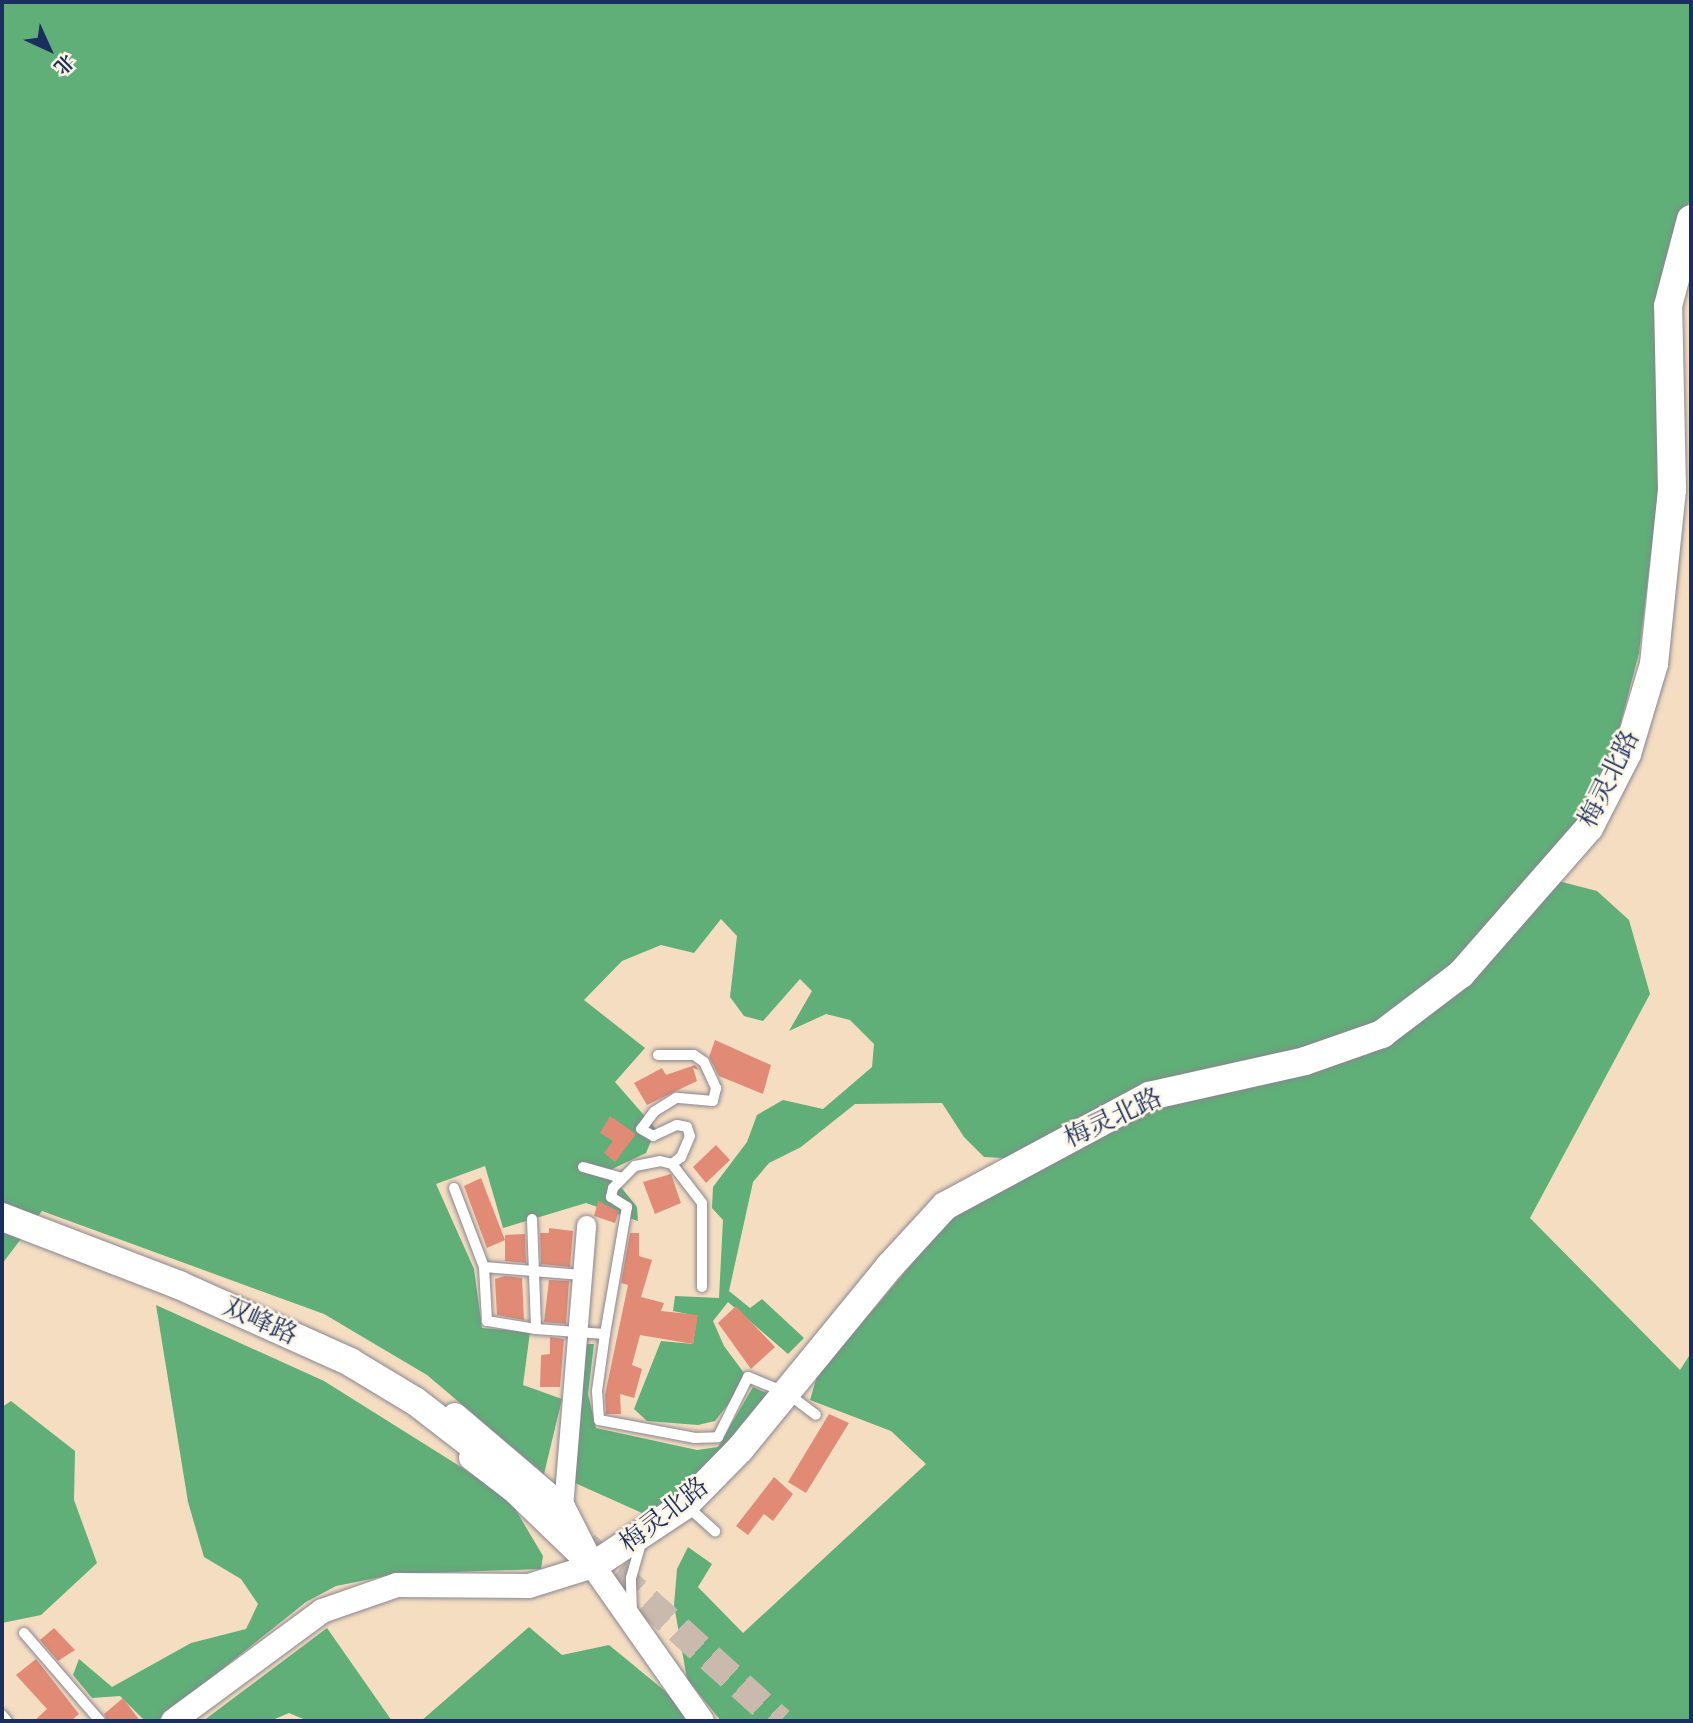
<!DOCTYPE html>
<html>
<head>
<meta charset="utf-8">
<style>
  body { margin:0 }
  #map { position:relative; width:1693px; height:1723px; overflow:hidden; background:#f5ddc1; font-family:"EB Garamond","Noto Serif SC",serif }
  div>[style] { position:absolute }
  .forest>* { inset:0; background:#60ae78 }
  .building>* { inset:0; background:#e18b76 }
  .secondary-tunnel>* { height:28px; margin-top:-14px; transform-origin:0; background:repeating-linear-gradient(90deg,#c9baad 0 28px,transparent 0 42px) }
  .roads { filter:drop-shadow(0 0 2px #888690) drop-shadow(0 0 2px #888690) }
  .service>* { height:10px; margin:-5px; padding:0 5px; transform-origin:5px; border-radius:5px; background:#fff }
  .minor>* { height:19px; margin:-9.5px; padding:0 9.5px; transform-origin:9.5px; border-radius:9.5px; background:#fff }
  .tertiary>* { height:24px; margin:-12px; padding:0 12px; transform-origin:12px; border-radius:12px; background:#fff }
  .secondary>* { height:28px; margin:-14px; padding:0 14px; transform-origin:14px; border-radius:14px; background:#fff }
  span { translate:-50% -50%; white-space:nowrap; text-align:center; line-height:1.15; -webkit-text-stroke:5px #fcf5e5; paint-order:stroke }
  .street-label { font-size:26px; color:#1b2f5e }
  .frame { position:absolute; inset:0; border:4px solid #1b2f5e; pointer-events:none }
  .north { position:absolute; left:14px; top:14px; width:70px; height:70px; -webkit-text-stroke:5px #fcf5e5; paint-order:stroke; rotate:135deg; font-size:19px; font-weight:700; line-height:28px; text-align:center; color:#1b2f5e }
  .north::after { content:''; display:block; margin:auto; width:24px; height:32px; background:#1b2f5e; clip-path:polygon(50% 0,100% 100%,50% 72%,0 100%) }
</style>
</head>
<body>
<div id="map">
  <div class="forest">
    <div style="clip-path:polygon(2px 2px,1691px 2px,1691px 196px,1657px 291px,1658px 496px,1639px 653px,1611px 760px,1579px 819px,1547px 861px,1562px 882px,1597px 891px,1629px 920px,1650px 994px,1530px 1218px,1680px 1370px,1691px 1353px,1691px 1721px,721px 1721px,687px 1679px,674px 1605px,677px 1569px,688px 1547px,712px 1564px,698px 1587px,743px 1633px,926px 1464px,891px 1431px,810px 1400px,817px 1376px,965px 1201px,1040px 1160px,984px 1157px,964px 1137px,942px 1103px,855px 1104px,801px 1147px,769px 1163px,753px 1182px,729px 1291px,750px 1308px,762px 1299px,804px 1338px,788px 1354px,728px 1302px,713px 1321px,724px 1346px,744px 1373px,733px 1398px,715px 1421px,698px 1425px,647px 1421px,634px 1409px,661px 1341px,693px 1344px,697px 1316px,673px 1311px,675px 1296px,719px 1298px,723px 1220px,712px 1208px,713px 1187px,747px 1142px,757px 1115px,783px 1100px,823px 1109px,872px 1067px,874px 1044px,850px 1020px,826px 1014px,789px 1031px,812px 991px,800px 979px,763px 1021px,744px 1016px,730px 997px,737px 936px,721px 919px,694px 953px,661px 945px,622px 961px,584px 1000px,645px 1048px,615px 1082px,656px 1129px,646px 1153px,608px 1171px,637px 1207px,638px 1221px,586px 1203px,503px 1228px,485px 1166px,436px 1184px,474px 1269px,482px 1328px,530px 1332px,523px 1385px,562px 1399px,544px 1474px,427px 1375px,324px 1314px,42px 1211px,2px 1264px)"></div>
    <div style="clip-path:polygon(156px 1305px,324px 1381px,485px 1482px,514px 1507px,543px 1556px,541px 1569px,396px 1574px,336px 1586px,306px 1602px,157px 1721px,145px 1721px,120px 1696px,92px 1698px,73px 1675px,79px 1659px,112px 1687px,191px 1643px,246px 1629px,258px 1604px,241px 1579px,204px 1557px,188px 1502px)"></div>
    <div style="clip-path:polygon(586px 1344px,594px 1344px,588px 1394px,596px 1428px,697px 1450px,718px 1447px,753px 1387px,775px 1397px,728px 1450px,651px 1517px,575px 1483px)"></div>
    <div style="clip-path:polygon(11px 1401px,75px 1451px,74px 1500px,97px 1563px,41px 1615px,2px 1623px,2px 1407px)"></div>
    <div style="clip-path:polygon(529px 1627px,562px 1655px,609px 1645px,665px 1691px,691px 1721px,421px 1721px)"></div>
    <div style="clip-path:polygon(327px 1628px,392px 1721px,308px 1721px,289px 1713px,270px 1721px,203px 1721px)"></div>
  </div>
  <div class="building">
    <div style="clip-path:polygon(715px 1040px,771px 1065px,763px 1094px,719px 1076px,709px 1057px)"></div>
    <div style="clip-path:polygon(695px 1065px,699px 1070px,693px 1068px,697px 1081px,647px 1105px,634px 1083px,662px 1068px,666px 1075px)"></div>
    <div style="clip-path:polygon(610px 1116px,636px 1134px,615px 1162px,604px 1153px,613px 1141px,600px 1133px)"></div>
    <div style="clip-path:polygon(716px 1145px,730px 1160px,706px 1183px,693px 1167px)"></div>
    <div style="clip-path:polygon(671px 1174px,681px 1203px,655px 1214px,643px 1182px)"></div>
    <div style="clip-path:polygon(481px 1178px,505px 1240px,487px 1248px,464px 1186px)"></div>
    <div style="clip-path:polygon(598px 1201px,619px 1211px,615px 1223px,594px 1216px)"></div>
    <div style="clip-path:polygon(549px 1228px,573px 1231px,570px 1267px,541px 1264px,540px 1233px,549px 1233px)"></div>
    <div style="clip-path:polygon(630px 1233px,639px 1233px,639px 1256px,652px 1260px,641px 1297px,664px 1303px,661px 1311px,698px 1315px,693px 1344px,640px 1335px,632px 1365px,642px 1369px,634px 1398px,620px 1394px,621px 1414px,606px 1414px,605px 1395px,628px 1285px,621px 1283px)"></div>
    <div style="clip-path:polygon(525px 1234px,526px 1263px,505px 1261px,505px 1235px)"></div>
    <div style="clip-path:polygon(505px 1276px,522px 1278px,524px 1320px,497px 1315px,495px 1279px)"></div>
    <div style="clip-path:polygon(549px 1280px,569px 1281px,566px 1324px,544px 1322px)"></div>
    <div style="clip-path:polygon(736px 1306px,775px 1347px,751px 1369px,718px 1323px)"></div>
    <div style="clip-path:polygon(550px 1337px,564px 1339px,560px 1387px,540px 1387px,541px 1355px,550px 1354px)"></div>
    <div style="clip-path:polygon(829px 1414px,849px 1423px,806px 1493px,788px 1482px)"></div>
    <div style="clip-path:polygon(774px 1477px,793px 1494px,773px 1521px,764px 1514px,748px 1535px,736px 1526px)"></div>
    <div style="clip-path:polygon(54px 1628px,75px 1650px,58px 1661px,40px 1640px)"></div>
    <div style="clip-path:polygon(36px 1659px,79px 1714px,71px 1721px,34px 1721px,47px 1709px,16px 1675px)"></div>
    <div style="clip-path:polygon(123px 1698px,140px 1721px,107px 1721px,104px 1714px)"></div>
  </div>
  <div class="secondary-tunnel">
    <div style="left:585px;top:1545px;width:263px;rotate:42.1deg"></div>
  </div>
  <div class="roads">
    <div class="service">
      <div style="left:658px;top:1055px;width:36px"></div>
      <div style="left:694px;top:1055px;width:12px;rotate:35deg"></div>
      <div style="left:704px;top:1062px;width:29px;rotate:65deg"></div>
      <div style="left:716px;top:1088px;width:13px;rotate:103deg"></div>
      <div style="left:713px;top:1101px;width:37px;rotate:-175deg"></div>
      <div style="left:676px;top:1098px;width:26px;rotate:148deg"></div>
      <div style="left:654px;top:1112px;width:21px;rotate:127deg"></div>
      <div style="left:641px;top:1129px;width:14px;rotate:30deg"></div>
      <div style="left:653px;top:1136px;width:26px;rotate:-25deg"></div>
      <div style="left:677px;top:1125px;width:10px;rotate:11deg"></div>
      <div style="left:687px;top:1127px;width:9px;rotate:72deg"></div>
      <div style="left:690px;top:1136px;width:23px;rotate:113deg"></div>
      <div style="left:681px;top:1157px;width:11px;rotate:142deg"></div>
      <div style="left:583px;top:1167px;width:41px;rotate:15.8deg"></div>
      <div style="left:454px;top:1188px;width:85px;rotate:69.2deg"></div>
      <div style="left:532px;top:1219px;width:110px;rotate:87.9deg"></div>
      <div style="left:536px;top:1329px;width:69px;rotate:4.1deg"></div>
      <div style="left:605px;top:1334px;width:129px;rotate:-80.2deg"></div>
      <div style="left:627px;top:1207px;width:19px;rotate:-148deg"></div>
      <div style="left:611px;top:1197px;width:9px;rotate:-77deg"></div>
      <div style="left:613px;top:1188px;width:31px;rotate:-45deg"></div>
      <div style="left:635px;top:1166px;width:25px;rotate:-11deg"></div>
      <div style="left:660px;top:1161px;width:12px;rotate:14deg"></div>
      <div style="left:672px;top:1164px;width:49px;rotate:52.4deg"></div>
      <div style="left:702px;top:1203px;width:84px;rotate:90deg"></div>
      <div style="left:536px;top:1329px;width:50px;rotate:-170.7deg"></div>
      <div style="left:487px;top:1321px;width:54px;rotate:-93.2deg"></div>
      <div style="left:484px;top:1267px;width:98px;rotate:4.7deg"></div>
      <div style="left:605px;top:1334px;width:58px;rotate:98deg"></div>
      <div style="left:597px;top:1391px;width:29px;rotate:86deg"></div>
      <div style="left:599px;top:1420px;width:98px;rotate:10.6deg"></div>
      <div style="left:695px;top:1438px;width:23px;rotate:-2deg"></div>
      <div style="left:718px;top:1437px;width:67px;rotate:-63.4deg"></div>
      <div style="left:748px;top:1377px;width:42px;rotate:22.3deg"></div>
      <div style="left:787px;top:1393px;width:36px;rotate:37deg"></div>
      <div style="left:687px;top:1506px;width:38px;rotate:42deg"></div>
      <div style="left:632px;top:1611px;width:33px;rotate:-92deg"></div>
      <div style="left:631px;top:1578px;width:35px;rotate:-74deg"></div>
      <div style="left:24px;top:1633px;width:116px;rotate:49.2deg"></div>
      <div style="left:2px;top:1715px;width:8px;rotate:50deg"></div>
    </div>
    <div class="minor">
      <div style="left:563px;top:1507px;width:283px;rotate:-85.3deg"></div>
    </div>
    <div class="tertiary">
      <div style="left:455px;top:1415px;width:142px;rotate:40.4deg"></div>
      <div style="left:563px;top:1507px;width:66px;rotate:63deg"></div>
      <div style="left:593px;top:1566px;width:189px;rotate:54.9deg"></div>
      <div style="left:471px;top:1458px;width:53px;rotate:37.3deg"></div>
      <div style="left:513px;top:1490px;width:107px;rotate:43.9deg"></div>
      <div style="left:173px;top:1721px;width:185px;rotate:-36.4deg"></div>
      <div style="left:322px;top:1611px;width:79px;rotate:-19.1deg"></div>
      <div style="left:397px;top:1585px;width:132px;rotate:0.4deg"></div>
      <div style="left:529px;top:1586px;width:67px;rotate:-17.4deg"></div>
    </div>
    <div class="secondary">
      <div style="left:2px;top:1217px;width:190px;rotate:21deg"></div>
      <div style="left:179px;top:1285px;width:188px;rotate:24.2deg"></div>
      <div style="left:350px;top:1362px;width:76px;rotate:31deg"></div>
      <div style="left:415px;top:1401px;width:105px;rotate:37.6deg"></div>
      <div style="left:593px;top:1566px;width:110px;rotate:-33.5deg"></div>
      <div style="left:685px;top:1505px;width:78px;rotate:-45.5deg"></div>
      <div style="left:740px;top:1449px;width:237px;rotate:-50.7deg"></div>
      <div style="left:890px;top:1266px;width:81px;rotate:-47.5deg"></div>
      <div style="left:945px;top:1206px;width:232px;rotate:-28.3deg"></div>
      <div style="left:1149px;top:1096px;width:160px;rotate:-12.6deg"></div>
      <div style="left:1305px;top:1061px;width:82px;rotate:-19.3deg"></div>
      <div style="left:1382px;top:1034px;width:99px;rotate:-37.2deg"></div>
      <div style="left:1461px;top:974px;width:194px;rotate:-48.8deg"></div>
      <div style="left:1589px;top:828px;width:83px;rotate:-62.8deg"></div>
      <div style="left:1627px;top:754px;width:94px;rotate:-73.3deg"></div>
      <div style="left:1654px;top:664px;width:175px;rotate:-84.1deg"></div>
      <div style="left:1672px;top:490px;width:184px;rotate:-91.2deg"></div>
      <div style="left:1668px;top:306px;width:90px;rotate:-75.2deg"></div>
    </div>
  </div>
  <div class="street-label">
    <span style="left:1609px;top:779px;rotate:-64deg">梅灵北路</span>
    <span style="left:1113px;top:1118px;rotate:-25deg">梅灵北路</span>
    <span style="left:260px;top:1321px;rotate:24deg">双峰路</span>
    <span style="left:664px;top:1515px;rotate:-38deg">梅灵北路</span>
  </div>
  <div class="frame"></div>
  <div class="north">北</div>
</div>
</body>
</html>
